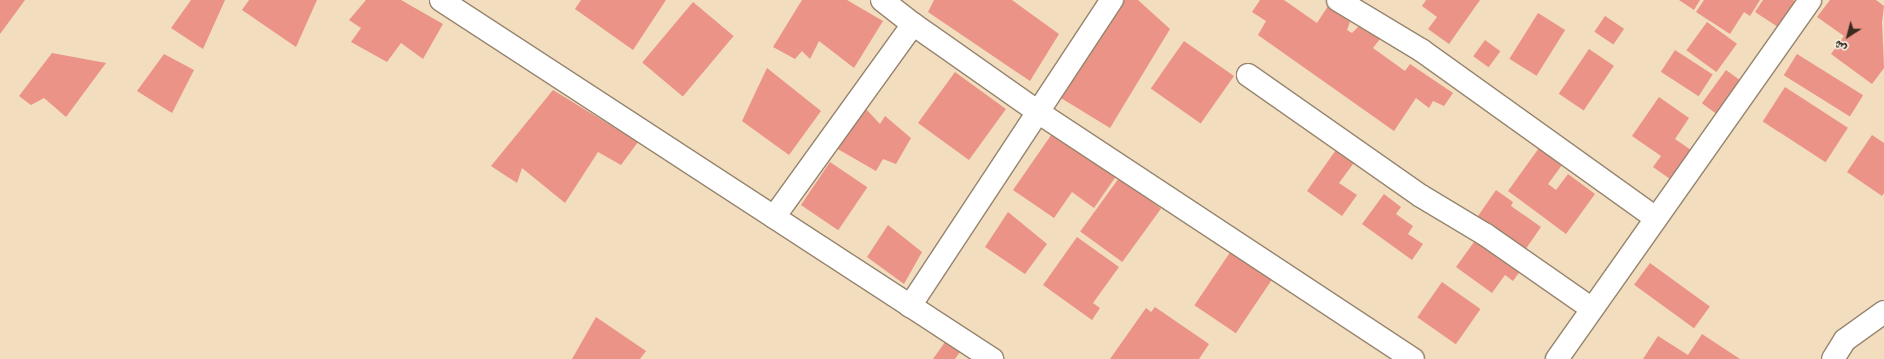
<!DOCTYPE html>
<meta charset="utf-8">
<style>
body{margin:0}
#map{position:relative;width:1884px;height:359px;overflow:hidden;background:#f2ddbf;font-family:Itim,"Playpen Sans Arabic",sans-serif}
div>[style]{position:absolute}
.building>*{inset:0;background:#eb9386;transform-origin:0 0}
.roads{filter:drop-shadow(1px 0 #96846e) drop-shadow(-1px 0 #96846e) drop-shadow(0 1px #96846e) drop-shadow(0 -1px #96846e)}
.minor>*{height:22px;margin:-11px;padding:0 11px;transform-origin:11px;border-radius:11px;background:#fff}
span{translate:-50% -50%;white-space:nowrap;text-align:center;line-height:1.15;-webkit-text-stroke:4px #fbf7ec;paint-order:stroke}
.north{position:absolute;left:1828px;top:16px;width:40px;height:40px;-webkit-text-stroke:3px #fbf7ec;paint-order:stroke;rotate:216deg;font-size:11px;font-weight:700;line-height:16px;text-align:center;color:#3b2a1e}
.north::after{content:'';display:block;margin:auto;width:14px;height:18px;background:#3b2a1e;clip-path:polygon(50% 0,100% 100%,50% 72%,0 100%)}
</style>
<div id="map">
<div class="building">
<i style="clip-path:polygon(0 0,25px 0,0 34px)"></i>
<i style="clip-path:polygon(191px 0,225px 0,203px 49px,171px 28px)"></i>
<i style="clip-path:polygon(249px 0,317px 0,296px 47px,242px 10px)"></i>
<i style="clip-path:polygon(366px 0,401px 0,443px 24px,423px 59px,401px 43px,387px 62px,351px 42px,361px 28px,349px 20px)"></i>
<i style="clip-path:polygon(581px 0,666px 0,633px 50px,575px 9px)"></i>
<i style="clip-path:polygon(802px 0,847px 0,883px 21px,854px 68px,819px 41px,810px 59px,802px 51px,795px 59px,773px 47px)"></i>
<i style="clip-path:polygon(934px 0,1012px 0,1059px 34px,1030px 81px,928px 12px)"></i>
<i style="clip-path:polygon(1113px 0,1138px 0,1170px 29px,1110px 128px,1056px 95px)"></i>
<i style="clip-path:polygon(1260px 0,1284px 0,1317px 23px,1328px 6px,1350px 22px,1347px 30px,1352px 33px,1360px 25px,1380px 39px,1373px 48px,1405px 71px,1410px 64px,1453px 93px,1444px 106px,1433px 101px,1429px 108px,1416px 98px,1394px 131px,1258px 35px,1266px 21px,1252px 12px)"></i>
<i style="clip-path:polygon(1426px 0,1480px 0,1449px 44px,1428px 29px,1437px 17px,1422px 6px)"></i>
<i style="clip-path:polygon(1679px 0,1700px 0,1694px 10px)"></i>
<i style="clip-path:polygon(1704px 0,1760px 0,1750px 16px,1744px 12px,1730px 34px,1696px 12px)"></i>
<i style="clip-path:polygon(1763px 0,1793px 0,1795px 1px,1778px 27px,1755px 12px)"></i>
<i style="clip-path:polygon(1830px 0,1876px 0,1884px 6px,1882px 22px,1884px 68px,1872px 84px,1831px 54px,1844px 36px,1817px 17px)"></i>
<i style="left:693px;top:2px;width:53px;height:79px;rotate:40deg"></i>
<i style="left:1538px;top:13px;width:32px;height:54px;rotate:32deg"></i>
<i style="left:1605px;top:16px;width:23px;height:19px;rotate:34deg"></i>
<i style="left:1707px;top:22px;width:37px;height:35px;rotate:36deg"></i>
<i style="left:1485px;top:40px;width:19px;height:20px;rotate:36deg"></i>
<i style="left:1184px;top:41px;width:61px;height:58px;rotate:35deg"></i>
<i style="left:1589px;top:49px;width:30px;height:54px;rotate:34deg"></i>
<i style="left:1675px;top:50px;width:45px;height:26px;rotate:33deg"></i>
<i style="clip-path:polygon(52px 53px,106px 63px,66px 117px,44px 98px,31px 105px,19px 96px)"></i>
<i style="clip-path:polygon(164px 54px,194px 70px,172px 113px,137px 91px)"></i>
<i style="left:1797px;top:54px;width:78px;height:25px;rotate:32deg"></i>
<i style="clip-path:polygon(767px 68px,821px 111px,789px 155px,742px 121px)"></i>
<i style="left:1726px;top:70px;width:17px;height:41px;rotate:36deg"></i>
<i style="left:955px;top:72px;width:63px;height:63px;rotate:36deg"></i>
<i style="left:1785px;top:87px;width:75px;height:41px;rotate:33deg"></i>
<i style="clip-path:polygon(553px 90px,638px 142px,621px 165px,598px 152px,565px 203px,522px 168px,517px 183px,491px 166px)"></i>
<i style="clip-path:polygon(1659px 97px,1689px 118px,1675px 139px,1691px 150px,1670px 179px,1653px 167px,1661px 156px,1632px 136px)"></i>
<i style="clip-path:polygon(865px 108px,880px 124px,885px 116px,911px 138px,896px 164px,883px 159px,876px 171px,836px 148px)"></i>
<i style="clip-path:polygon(1056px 128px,1119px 172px,1094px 208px,1072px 192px,1054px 218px,1013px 190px)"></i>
<i style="clip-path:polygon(1872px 135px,1884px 143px,1884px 193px,1882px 196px,1847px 172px)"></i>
<i style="clip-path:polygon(1338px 147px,1356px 160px,1339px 183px,1357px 195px,1342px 216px,1307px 191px)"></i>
<i style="clip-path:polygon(1539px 148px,1562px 165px,1548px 184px,1556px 190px,1568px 174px,1595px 194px,1566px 234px,1508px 191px)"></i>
<i style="left:830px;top:162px;width:45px;height:52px;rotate:34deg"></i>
<i style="left:1119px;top:178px;width:52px;height:66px;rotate:36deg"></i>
<i style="clip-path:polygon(1496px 190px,1513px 202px,1511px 206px,1541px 227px,1525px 250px,1478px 216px)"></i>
<i style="clip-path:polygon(1384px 194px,1401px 207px,1396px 214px,1413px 226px,1408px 234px,1423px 244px,1412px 260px,1362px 224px)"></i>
<i style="clip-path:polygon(1008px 212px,1047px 244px,1025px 274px,985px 247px)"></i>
<i style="clip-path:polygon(888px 225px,922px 252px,904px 284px,867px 257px)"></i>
<i style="clip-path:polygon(1479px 235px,1523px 267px,1513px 281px,1505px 275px,1492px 293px,1456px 267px)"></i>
<i style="clip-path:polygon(1077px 237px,1119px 267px,1093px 303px,1100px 308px,1092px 320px,1043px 285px)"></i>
<i style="left:1233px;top:248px;width:50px;height:69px;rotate:34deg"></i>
<i style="left:1650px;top:263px;width:74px;height:27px;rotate:36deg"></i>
<i style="left:1442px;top:282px;width:47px;height:43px;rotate:35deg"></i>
<i style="clip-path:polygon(1155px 307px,1209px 344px,1199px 359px,1110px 359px,1146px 308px,1151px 312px)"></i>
<i style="clip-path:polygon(596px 317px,646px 351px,640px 359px,572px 359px)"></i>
<i style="clip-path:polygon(1702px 334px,1740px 359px,1643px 359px,1658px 336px,1688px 355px)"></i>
<i style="clip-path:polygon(945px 342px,960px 352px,955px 359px,933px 359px)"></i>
</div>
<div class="roads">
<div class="minor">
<i style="left:441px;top:0;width:658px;rotate:33.09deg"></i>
<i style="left:882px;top:0;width:39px;rotate:38deg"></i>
<i style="left:1338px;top:0;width:97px;rotate:31.1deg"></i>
<i style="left:1421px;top:50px;width:289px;rotate:35.6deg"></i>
<i style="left:1248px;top:75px;width:211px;rotate:35deg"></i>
<i style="left:1421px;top:196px;width:76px;rotate:31deg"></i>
<i style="left:1486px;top:235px;width:129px;rotate:34.9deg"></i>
<i style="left:774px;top:217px;width:238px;rotate:-54.2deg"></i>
<i style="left:913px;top:24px;width:153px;rotate:35.1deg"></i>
<i style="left:1038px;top:112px;width:449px;rotate:33.4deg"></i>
<i style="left:910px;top:306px;width:367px;rotate:-56.6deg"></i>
<i style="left:1557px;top:359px;width:439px;rotate:-54.8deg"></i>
<i style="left:1833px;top:359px;width:22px;rotate:-58deg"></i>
<i style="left:1845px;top:340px;width:48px;rotate:-35.7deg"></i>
</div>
</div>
<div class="north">ش</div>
</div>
